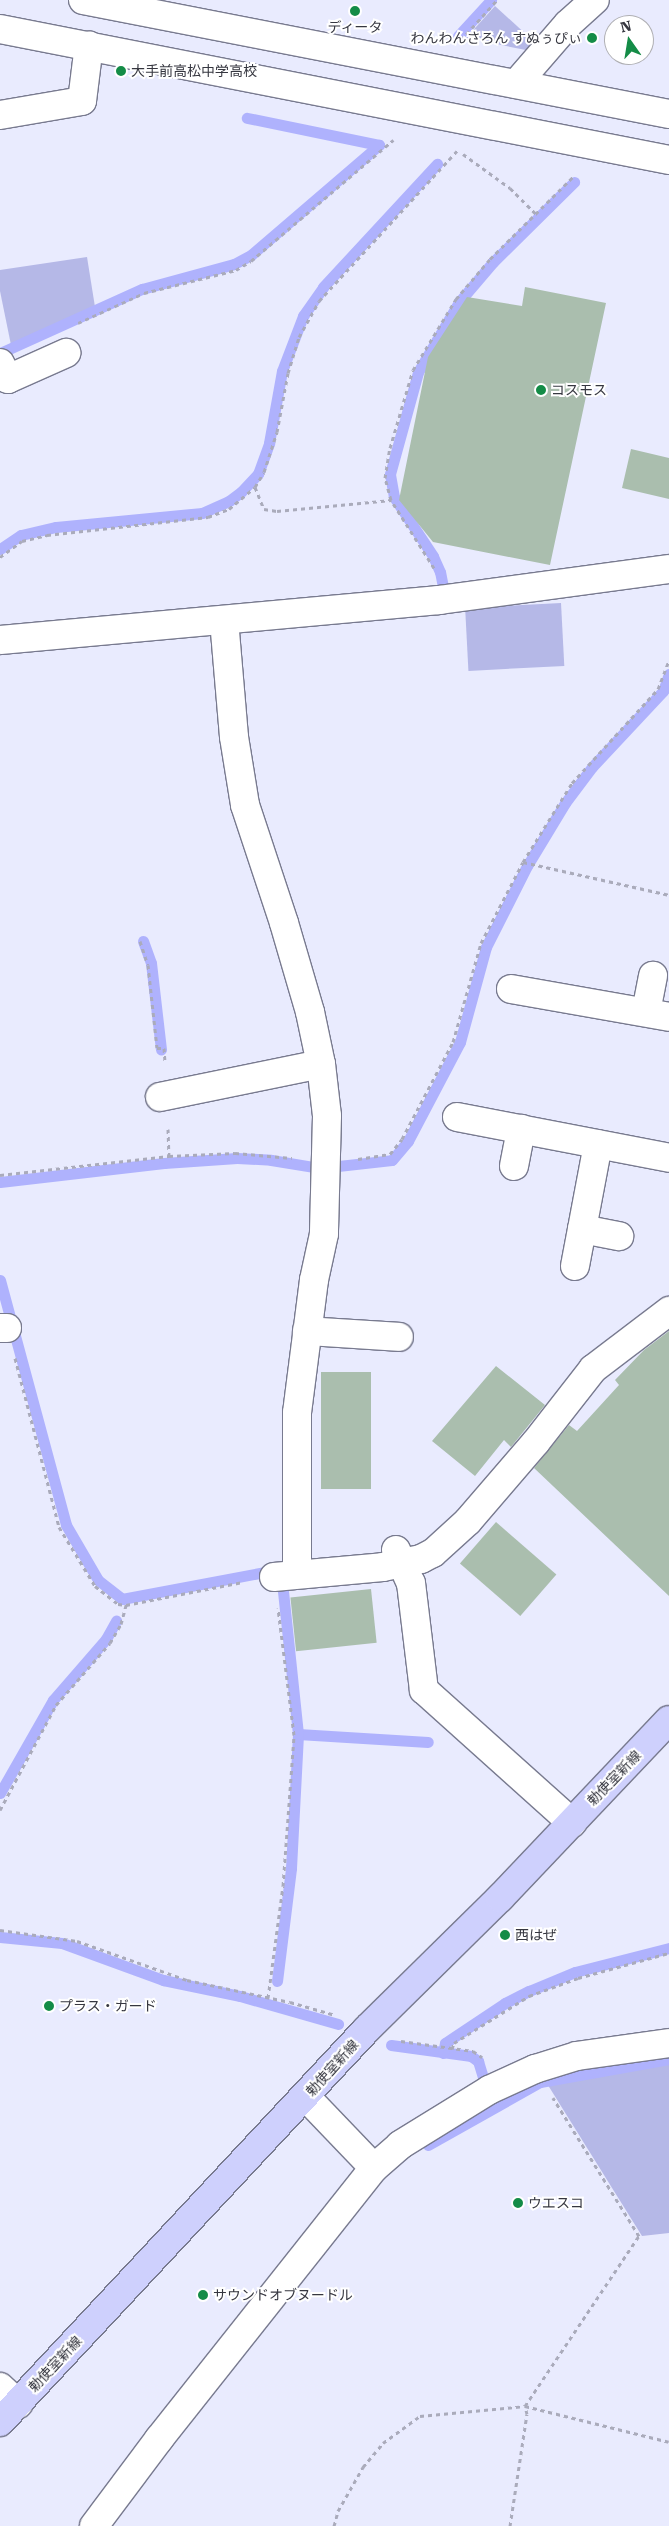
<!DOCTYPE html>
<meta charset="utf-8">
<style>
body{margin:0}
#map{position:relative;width:669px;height:2526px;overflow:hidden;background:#e9ebfe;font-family:"Roboto Serif","Noto Sans JP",serif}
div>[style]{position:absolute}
.green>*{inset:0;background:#b5b8e7;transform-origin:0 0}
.stream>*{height:11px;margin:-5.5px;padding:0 5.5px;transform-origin:5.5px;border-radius:5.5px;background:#afb2fd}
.building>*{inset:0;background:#aabeae;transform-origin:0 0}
.path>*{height:3px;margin-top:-1.5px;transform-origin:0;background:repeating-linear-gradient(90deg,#aaabbb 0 4px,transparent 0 8px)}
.roads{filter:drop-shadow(1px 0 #787a8f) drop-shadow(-1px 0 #787a8f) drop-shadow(0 1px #787a8f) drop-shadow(0 -1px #787a8f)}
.minor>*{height:28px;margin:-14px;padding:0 14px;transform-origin:14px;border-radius:14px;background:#fff}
.major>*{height:28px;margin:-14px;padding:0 14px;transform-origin:14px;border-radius:14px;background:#ced0fd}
.dots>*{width:14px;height:14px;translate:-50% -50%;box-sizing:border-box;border:2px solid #fff;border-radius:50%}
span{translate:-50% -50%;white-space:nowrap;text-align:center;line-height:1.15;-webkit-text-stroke:4px #fff;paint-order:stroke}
.poi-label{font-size:14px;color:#363740}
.right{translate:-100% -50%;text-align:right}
.left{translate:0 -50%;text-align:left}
.street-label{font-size:14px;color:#363740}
.north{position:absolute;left:604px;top:15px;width:50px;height:50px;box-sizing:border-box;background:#fff;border:1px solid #afafb3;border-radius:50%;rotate:347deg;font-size:14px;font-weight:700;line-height:20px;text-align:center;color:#363740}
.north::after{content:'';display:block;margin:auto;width:18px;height:22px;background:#148c47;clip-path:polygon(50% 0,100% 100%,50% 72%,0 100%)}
</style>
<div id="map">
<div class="green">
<i style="clip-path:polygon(495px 6px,541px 48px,536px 52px,466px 38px)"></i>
<i style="clip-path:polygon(87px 257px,95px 307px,11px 345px,0 291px,0 270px)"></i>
<i style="left:561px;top:603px;width:63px;height:96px;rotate:87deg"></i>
<i style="clip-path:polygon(669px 2061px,669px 2233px,642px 2236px,546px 2082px)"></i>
</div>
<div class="stream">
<i style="left:458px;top:36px;width:49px;rotate:-47.5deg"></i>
<i style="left:0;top:353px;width:156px;rotate:-24.3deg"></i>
<i style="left:142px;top:289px;width:95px;rotate:-15.2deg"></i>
<i style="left:234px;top:264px;width:19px;rotate:-28deg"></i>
<i style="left:251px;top:255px;width:169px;rotate:-40.7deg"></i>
<i style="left:379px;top:145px;width:135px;rotate:-168.4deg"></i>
<i style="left:0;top:549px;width:25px;rotate:-34deg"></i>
<i style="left:21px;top:535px;width:36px;rotate:-13deg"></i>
<i style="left:56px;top:527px;width:147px;rotate:-5.5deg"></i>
<i style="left:202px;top:513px;width:30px;rotate:-24deg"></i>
<i style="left:229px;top:501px;width:15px;rotate:-37deg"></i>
<i style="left:241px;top:492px;width:25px;rotate:-47deg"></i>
<i style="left:258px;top:474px;width:33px;rotate:-70deg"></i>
<i style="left:269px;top:443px;width:73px;rotate:-79.8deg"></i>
<i style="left:282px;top:371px;width:59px;rotate:-69.1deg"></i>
<i style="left:303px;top:316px;width:35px;rotate:-55deg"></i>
<i style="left:323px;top:287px;width:168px;rotate:-47.2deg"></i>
<i style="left:443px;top:587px;width:15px;rotate:-101deg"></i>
<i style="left:440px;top:572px;width:17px;rotate:-114deg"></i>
<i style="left:433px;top:556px;width:71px;rotate:-123.5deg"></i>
<i style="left:394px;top:497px;width:23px;rotate:-100deg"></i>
<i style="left:390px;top:474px;width:106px;rotate:-74.6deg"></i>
<i style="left:418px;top:372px;width:81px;rotate:-59.6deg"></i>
<i style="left:459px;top:302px;width:52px;rotate:-49.6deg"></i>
<i style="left:493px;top:262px;width:114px;rotate:-44.6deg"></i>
<i style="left:143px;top:941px;width:23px;rotate:70deg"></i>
<i style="left:151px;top:963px;width:87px;rotate:83.4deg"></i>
<i style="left:0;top:1182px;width:165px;rotate:-6.6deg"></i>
<i style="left:164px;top:1163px;width:73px;rotate:-3.9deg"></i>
<i style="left:237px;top:1158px;width:34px;rotate:3deg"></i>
<i style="left:271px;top:1160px;width:50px;rotate:9.3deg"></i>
<i style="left:320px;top:1168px;width:72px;rotate:-6.3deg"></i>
<i style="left:392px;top:1160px;width:25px;rotate:-50deg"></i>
<i style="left:408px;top:1141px;width:112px;rotate:-62.3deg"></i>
<i style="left:460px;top:1042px;width:98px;rotate:-74.7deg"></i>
<i style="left:486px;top:947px;width:91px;rotate:-63.2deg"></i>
<i style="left:527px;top:866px;width:74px;rotate:-58.9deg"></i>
<i style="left:565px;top:803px;width:45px;rotate:-53.1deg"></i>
<i style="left:592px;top:767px;width:104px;rotate:-46.9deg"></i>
<i style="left:663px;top:691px;width:18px;rotate:-71deg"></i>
<i style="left:0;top:1280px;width:254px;rotate:74.9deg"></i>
<i style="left:66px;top:1525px;width:64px;rotate:59.8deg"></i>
<i style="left:98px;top:1580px;width:31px;rotate:38deg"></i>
<i style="left:122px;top:1599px;width:156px;rotate:-10.7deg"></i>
<i style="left:298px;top:1734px;width:130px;rotate:3.5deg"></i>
<i style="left:0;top:1793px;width:107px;rotate:-60.3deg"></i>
<i style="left:53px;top:1700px;width:81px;rotate:-49deg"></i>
<i style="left:106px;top:1639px;width:21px;rotate:-61deg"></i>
<i style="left:0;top:1937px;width:62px;rotate:5.5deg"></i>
<i style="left:62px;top:1943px;width:108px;rotate:20.1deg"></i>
<i style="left:163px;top:1980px;width:79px;rotate:11.7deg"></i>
<i style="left:240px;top:1996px;width:102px;rotate:15.9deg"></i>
<i style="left:277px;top:1981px;width:114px;rotate:-82.9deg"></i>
<i style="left:291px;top:1868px;width:134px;rotate:-87deg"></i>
<i style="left:298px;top:1734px;width:152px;rotate:-96deg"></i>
<i style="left:391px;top:2045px;width:81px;rotate:7.8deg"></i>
<i style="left:471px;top:2056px;width:9px;rotate:36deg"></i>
<i style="left:478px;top:2061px;width:17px;rotate:73deg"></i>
<i style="left:443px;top:2053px;width:10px;rotate:-79deg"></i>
<i style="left:445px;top:2043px;width:72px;rotate:-33.7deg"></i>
<i style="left:505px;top:2003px;width:27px;rotate:-27deg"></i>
<i style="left:529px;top:1991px;width:50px;rotate:-22.4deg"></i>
<i style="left:575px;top:1972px;width:97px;rotate:-14.3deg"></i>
<i style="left:428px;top:2145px;width:129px;rotate:-29.4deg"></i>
<i style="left:540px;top:2082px;width:131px;rotate:-10.1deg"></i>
</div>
<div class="building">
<i style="clip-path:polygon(525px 287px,606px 303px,550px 565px,433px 542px,399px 500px,428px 357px,467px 297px,522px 306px)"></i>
<i style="clip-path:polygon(631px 449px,669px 458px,669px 499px,622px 488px)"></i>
<i style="clip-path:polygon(669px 1331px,669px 1596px,534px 1468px,569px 1425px,577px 1431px,619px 1385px,615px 1380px,644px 1350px)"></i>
<i style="clip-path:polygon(496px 1366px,545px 1405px,511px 1447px,504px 1440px,475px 1476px,432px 1441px)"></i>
<i style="left:371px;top:1372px;width:117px;height:50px;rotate:90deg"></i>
<i style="left:496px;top:1522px;width:80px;height:55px;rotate:41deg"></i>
<i style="left:371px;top:1589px;width:54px;height:81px;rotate:84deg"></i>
</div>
<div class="path">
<i style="left:461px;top:40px;width:54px;rotate:-48deg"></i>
<i style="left:463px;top:154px;width:58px;rotate:35.9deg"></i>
<i style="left:510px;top:188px;width:37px;rotate:45deg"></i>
<i style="left:78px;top:323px;width:72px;rotate:-24.4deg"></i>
<i style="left:144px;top:293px;width:95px;rotate:-14deg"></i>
<i style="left:236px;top:270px;width:17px;rotate:-31deg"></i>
<i style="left:251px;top:261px;width:187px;rotate:-40.4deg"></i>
<i style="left:255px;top:487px;width:24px;rotate:68deg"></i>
<i style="left:264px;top:509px;width:13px;rotate:9deg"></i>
<i style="left:277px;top:511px;width:115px;rotate:-5.5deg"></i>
<i style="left:0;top:557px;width:27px;rotate:-36deg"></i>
<i style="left:22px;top:541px;width:26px;rotate:-13deg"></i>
<i style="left:47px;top:535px;width:162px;rotate:-6.4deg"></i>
<i style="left:208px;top:517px;width:22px;rotate:-21deg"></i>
<i style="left:229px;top:509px;width:34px;rotate:-40deg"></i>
<i style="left:255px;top:487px;width:17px;rotate:-59deg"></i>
<i style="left:264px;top:472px;width:42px;rotate:-72deg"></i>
<i style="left:277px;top:432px;width:60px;rotate:-79.4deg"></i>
<i style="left:288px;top:373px;width:38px;rotate:-73deg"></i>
<i style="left:299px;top:337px;width:41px;rotate:-60.9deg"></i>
<i style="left:319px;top:301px;width:204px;rotate:-47.4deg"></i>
<i style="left:434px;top:568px;width:80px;rotate:-122.3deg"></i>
<i style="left:391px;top:500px;width:23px;rotate:-105deg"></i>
<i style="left:385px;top:478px;width:30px;rotate:-81deg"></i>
<i style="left:390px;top:448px;width:81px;rotate:-73.6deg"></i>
<i style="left:413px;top:370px;width:83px;rotate:-58.8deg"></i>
<i style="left:456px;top:299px;width:52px;rotate:-49.6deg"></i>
<i style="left:490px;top:259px;width:118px;rotate:-44.7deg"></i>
<i style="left:523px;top:862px;width:150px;rotate:12.7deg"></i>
<i style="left:140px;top:941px;width:25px;rotate:72deg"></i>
<i style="left:148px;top:965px;width:83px;rotate:83.8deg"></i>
<i style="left:157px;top:1048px;width:7px"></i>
<i style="left:164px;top:1048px;width:15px;rotate:86deg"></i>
<i style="left:168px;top:1129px;width:27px;rotate:88deg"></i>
<i style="left:358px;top:1159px;width:32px;rotate:-9deg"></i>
<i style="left:390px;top:1154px;width:19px;rotate:-51deg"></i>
<i style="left:402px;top:1139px;width:110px;rotate:-62.3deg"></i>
<i style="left:453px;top:1042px;width:103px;rotate:-74.2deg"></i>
<i style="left:481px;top:943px;width:91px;rotate:-62.6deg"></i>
<i style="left:523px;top:862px;width:93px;rotate:-58.2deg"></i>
<i style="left:572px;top:783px;width:127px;rotate:-47.5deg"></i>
<i style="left:658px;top:689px;width:31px;rotate:-69deg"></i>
<i style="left:0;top:1175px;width:170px;rotate:-6.4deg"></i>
<i style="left:169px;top:1156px;width:66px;rotate:-2.6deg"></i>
<i style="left:235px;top:1153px;width:57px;rotate:5deg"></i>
<i style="left:15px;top:1358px;width:175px;rotate:75.4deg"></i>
<i style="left:59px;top:1527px;width:69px;rotate:58.6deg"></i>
<i style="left:95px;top:1586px;width:29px;rotate:38deg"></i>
<i style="left:118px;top:1604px;width:8px;rotate:7deg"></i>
<i style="left:0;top:1810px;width:119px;rotate:-61.9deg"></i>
<i style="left:56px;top:1705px;width:82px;rotate:-48.9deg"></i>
<i style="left:110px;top:1643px;width:22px;rotate:-60deg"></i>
<i style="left:121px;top:1624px;width:20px;rotate:-75deg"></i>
<i style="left:126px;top:1605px;width:119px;rotate:-11.1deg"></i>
<i style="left:0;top:1930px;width:78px;rotate:8.1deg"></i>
<i style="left:77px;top:1941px;width:117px;rotate:19.5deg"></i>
<i style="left:187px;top:1980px;width:105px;rotate:12.1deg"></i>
<i style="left:290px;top:2002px;width:47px;rotate:16.1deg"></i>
<i style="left:268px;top:1998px;width:113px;rotate:-82.4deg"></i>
<i style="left:283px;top:1886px;width:151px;rotate:-85.8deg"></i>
<i style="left:294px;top:1735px;width:128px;rotate:-97.2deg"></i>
<i style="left:401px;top:2041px;width:73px;rotate:7.9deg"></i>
<i style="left:473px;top:2051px;width:11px;rotate:34deg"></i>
<i style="left:452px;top:2049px;width:6px;rotate:-72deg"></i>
<i style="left:454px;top:2043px;width:89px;rotate:-32.1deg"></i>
<i style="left:529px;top:1996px;width:52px;rotate:-20.2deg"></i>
<i style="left:578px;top:1978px;width:94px;rotate:-15.4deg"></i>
<i style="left:334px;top:2526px;width:16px;rotate:-75deg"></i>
<i style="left:338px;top:2511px;width:51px;rotate:-60.4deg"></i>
<i style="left:363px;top:2467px;width:31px;rotate:-50deg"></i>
<i style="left:383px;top:2443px;width:46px;rotate:-36.1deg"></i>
<i style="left:420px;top:2416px;width:105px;rotate:-5.4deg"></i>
<i style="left:525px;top:2406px;width:148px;rotate:14deg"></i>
<i style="left:510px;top:2526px;width:113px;rotate:-81.4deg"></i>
<i style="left:527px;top:2414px;width:8px;rotate:-104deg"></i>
<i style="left:525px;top:2406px;width:205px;rotate:-56.2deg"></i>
<i style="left:639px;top:2236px;width:163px;rotate:-121.9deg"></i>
</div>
<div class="roads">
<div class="minor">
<i style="left:83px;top:0;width:597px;rotate:11.01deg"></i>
<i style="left:0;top:29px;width:682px;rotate:11.08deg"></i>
<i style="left:516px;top:84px;width:79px;rotate:-49.1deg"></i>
<i style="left:568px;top:24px;width:36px;rotate:-42deg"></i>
<i style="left:0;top:115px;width:83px;rotate:-9.7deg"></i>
<i style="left:82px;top:101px;width:56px;rotate:-82.9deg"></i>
<i style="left:0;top:363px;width:18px;rotate:63deg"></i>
<i style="left:8px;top:379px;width:64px;rotate:-24.1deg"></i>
<i style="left:224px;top:620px;width:117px;rotate:85.1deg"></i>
<i style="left:234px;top:737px;width:69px;rotate:80.8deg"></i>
<i style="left:245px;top:805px;width:124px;rotate:71.7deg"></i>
<i style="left:284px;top:923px;width:93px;rotate:73.7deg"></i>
<i style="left:310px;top:1012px;width:53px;rotate:78.1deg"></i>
<i style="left:321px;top:1064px;width:52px;rotate:83.4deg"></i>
<i style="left:327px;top:1116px;width:118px;rotate:91.5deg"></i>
<i style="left:324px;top:1234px;width:47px;rotate:102.3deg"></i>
<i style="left:314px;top:1280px;width:134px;rotate:97.3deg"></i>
<i style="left:297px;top:1413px;width:161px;rotate:90deg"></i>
<i style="left:0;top:640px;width:441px;rotate:-5.2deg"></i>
<i style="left:439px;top:600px;width:232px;rotate:-7.7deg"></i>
<i style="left:511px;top:989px;width:160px;rotate:10deg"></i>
<i style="left:646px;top:1012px;width:37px;rotate:-79deg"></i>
<i style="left:160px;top:1097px;width:164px;rotate:-11.6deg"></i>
<i style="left:457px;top:1117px;width:216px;rotate:10.9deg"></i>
<i style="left:514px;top:1166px;width:38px;rotate:-79deg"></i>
<i style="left:582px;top:1229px;width:38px;rotate:11deg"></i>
<i style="left:575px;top:1266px;width:124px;rotate:-79.3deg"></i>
<i style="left:0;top:1328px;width:7px"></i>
<i style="left:307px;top:1331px;width:92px;rotate:3.7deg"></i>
<i style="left:396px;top:1550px;width:36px;rotate:66deg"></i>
<i style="left:411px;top:1583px;width:108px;rotate:83.1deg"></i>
<i style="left:424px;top:1690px;width:199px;rotate:41.9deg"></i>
<i style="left:274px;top:1577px;width:109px;rotate:-5.2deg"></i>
<i style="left:383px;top:1567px;width:39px;rotate:-12deg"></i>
<i style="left:421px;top:1559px;width:13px;rotate:-27deg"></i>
<i style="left:433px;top:1553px;width:47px;rotate:-42.4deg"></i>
<i style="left:468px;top:1521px;width:104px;rotate:-49.3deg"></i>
<i style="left:536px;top:1442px;width:93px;rotate:-52deg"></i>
<i style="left:593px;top:1369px;width:96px;rotate:-37.3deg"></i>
<i style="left:306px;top:2097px;width:98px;rotate:46.2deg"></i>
<i style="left:0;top:2387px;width:25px;rotate:43deg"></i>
<i style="left:94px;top:2526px;width:109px;rotate:-53.2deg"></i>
<i style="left:159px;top:2439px;width:346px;rotate:-51.6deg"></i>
<i style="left:374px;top:2168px;width:35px;rotate:-41deg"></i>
<i style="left:400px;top:2145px;width:105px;rotate:-31.7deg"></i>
<i style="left:489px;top:2090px;width:51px;rotate:-24.5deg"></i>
<i style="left:535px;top:2069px;width:44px;rotate:-17.2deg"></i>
<i style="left:577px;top:2056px;width:93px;rotate:-8deg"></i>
</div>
<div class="major">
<i style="left:0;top:2422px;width:538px;rotate:-46.96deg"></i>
<i style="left:367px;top:2029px;width:187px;rotate:-44.6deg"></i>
<i style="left:500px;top:1898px;width:245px;rotate:-46.5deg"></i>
</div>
</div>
<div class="dots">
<i style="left:355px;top:11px;background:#148c47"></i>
<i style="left:592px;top:38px;background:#148c47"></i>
<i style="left:121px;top:71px;background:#148c47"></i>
<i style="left:541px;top:390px;background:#148c47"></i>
<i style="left:505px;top:1935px;background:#148c47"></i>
<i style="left:49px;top:2006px;background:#148c47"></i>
<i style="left:518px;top:2203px;background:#148c47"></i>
<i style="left:203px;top:2295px;background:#148c47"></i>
</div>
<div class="poi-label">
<span style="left:355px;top:27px">ディータ</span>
<span class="right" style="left:582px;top:38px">わんわんさろん すぬぅぴぃ</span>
<span class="left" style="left:131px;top:71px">大手前高松中学高校</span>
<span class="left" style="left:551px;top:390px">コスモス</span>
<span class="left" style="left:515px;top:1935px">西はぜ</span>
<span class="left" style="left:59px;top:2006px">プラス・ガード</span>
<span class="left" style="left:528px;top:2203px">ウエスコ</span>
<span class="left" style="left:213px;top:2295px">サウンドオブヌードル</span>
</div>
<div class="street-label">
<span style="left:614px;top:1778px;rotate:-46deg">勅使室新線</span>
<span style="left:332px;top:2068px;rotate:-48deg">勅使室新線</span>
<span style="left:55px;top:2364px;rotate:-47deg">勅使室新線</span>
</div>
<div class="north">N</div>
</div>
